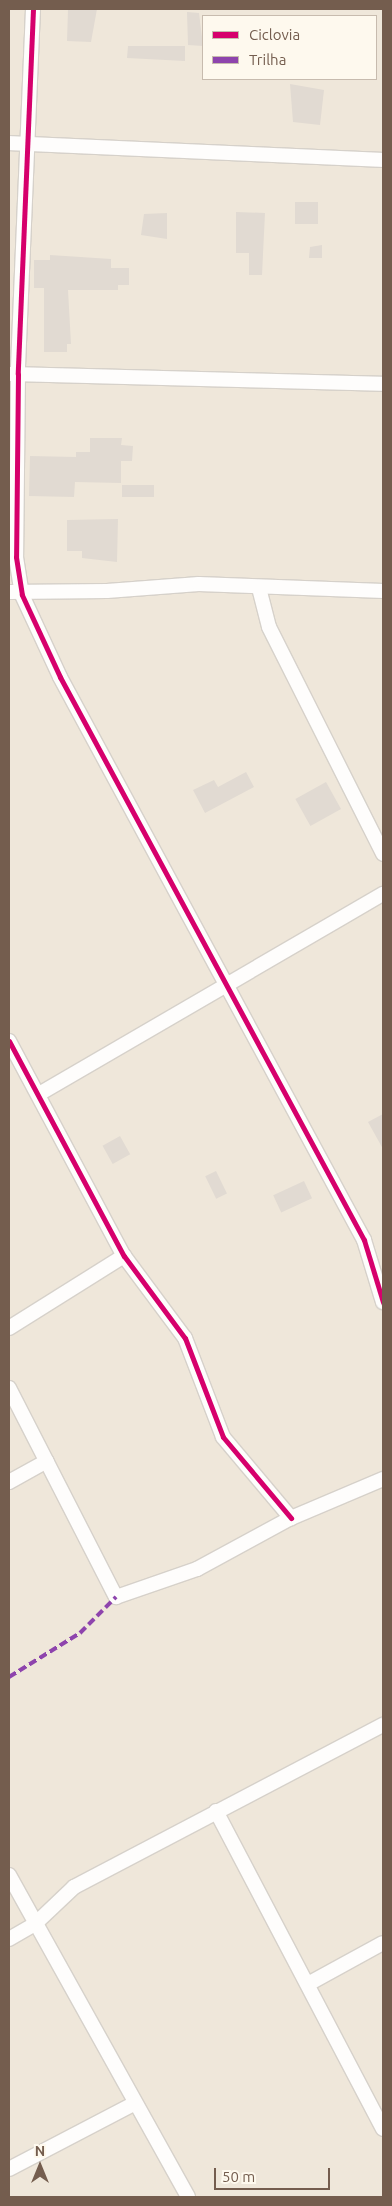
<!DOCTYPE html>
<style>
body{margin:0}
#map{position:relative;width:392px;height:2206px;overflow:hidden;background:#f7f4ec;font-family:Ubuntu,sans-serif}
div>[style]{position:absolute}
.residential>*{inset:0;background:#efe7da}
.building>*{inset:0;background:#e1dad2;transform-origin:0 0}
.roads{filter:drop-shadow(1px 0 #d6d1ca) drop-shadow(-1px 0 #d6d1ca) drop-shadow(0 1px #d6d1ca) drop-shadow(0 -1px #d6d1ca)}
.minor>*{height:14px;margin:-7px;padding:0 7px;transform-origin:7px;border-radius:7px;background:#fefdfc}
.quiet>*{height:4px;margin-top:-2px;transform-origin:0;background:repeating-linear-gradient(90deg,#8e44ad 0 8px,transparent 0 12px)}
.cycleway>*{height:5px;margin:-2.5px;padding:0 2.5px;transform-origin:2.5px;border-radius:2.5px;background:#d6006c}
span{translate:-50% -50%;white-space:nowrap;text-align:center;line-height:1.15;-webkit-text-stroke:4px #fef9ee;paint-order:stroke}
.frame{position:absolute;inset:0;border:10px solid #745d4e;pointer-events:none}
.legend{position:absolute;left:202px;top:15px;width:175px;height:65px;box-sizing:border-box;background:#fef9ee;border:1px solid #c7bbae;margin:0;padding:6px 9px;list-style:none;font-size:15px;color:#745d4e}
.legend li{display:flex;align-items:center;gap:10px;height:25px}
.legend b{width:25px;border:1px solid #c7bbae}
.north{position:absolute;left:15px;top:2141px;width:50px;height:50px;-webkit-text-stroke:4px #fef9ee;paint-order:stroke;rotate:0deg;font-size:14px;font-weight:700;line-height:20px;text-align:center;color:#745d4e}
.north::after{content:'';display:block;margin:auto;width:18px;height:22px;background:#745d4e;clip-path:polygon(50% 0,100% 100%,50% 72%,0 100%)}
.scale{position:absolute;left:214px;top:2168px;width:116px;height:22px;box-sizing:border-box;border:2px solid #745d4e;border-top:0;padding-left:6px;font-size:15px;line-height:18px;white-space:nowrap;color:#745d4e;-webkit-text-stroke:4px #fef9ee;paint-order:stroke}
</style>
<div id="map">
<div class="residential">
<i style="clip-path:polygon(evenodd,9px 9px,383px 9px,383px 2197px,9px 2197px,9px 9px,203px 16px,376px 16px,376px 79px,203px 79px,203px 16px)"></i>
</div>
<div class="building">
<i style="clip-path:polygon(68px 9px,97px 9px,91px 42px,67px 41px)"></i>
<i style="clip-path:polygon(187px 12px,199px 13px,203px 46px,188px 45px)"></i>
<i style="clip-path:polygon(128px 46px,185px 46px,185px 61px,127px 58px)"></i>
<i style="clip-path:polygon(290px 84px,324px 90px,320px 125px,293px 122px)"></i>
<i style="left:295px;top:202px;width:23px;height:22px"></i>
<i style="clip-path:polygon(236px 212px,265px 213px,262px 275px,249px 275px,249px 253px,236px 253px)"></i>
<i style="clip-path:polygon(167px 213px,167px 239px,141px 235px,144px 214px)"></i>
<i style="clip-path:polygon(322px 245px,322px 258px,309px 258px,310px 247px)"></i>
<i style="clip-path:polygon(50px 255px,111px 259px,111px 268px,129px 268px,129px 285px,118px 285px,118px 290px,68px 290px,71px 344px,67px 344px,67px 352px,44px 352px,44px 288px,34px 288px,34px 260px,50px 260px)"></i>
<i style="clip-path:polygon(90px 438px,122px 438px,121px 445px,133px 446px,132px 461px,121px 461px,121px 483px,75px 482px,74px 497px,29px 496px,30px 456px,76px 457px,76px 452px,90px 452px)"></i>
<i style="left:122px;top:485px;width:32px;height:12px"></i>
<i style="clip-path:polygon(118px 519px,117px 562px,82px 558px,82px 551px,67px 551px,67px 520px)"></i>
<i style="clip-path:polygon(246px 772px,254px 787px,205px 813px,193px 790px,214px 780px,218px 787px)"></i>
<i style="left:326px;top:782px;width:31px;height:35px;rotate:61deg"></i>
<i style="clip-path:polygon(383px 1114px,383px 1149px,368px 1122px)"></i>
<i style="left:120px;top:1136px;width:21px;height:20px;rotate:61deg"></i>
<i style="left:216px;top:1171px;width:25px;height:12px;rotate:64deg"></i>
<i style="left:304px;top:1181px;width:19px;height:34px;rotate:65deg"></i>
</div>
<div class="roads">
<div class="minor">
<i style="left:33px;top:9px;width:365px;rotate:92.4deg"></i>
<i style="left:18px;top:374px;width:183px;rotate:90.6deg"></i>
<i style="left:16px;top:557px;width:38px;rotate:81deg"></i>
<i style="left:22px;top:595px;width:90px;rotate:65.1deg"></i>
<i style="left:60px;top:677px;width:640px;rotate:61.63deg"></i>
<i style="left:364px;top:1240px;width:65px;rotate:73deg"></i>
<i style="left:9px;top:143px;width:374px;rotate:2.6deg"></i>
<i style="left:9px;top:374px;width:374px;rotate:1.5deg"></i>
<i style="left:259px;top:588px;width:40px;rotate:75.6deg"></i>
<i style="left:269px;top:627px;width:254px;rotate:63.3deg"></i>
<i style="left:9px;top:592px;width:98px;rotate:-0.6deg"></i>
<i style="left:107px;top:591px;width:92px;rotate:-4.4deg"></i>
<i style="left:199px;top:584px;width:184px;rotate:2.2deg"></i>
<i style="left:9px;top:1041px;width:244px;rotate:61.9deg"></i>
<i style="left:124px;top:1256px;width:102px;rotate:53.4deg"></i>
<i style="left:185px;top:1338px;width:106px;rotate:69deg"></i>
<i style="left:223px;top:1437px;width:106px;rotate:50deg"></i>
<i style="left:39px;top:1094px;width:398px;rotate:-30.2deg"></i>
<i style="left:9px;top:1328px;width:136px;rotate:-32.1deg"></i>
<i style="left:9px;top:1388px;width:235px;rotate:62.9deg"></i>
<i style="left:116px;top:1597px;width:86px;rotate:-19.1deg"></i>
<i style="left:197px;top:1569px;width:107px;rotate:-28.5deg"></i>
<i style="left:291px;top:1518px;width:100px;rotate:-23deg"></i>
<i style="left:9px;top:1482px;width:43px;rotate:-28.9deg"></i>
<i style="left:216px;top:1811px;width:359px;rotate:62.3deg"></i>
<i style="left:9px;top:1875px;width:368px;rotate:60.9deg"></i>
<i style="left:9px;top:1939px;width:30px;rotate:-30deg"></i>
<i style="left:35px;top:1924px;width:54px;rotate:-43.5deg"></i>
<i style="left:74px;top:1887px;width:349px;rotate:-27.7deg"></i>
<i style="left:308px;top:1984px;width:85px;rotate:-28.7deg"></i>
<i style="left:9px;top:2169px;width:142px;rotate:-27.6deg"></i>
</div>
</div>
<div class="quiet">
<i style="left:9px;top:1677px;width:84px;rotate:-31.8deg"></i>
<i style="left:80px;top:1633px;width:51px;rotate:-45deg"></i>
</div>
<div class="cycleway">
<i style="left:33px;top:9px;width:365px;rotate:92.4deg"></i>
<i style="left:18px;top:374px;width:183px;rotate:90.6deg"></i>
<i style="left:16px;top:557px;width:38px;rotate:81deg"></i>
<i style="left:22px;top:595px;width:90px;rotate:65.1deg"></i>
<i style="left:60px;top:677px;width:640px;rotate:61.63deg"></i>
<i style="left:364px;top:1240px;width:65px;rotate:73deg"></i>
<i style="left:9px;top:1041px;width:244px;rotate:61.9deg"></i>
<i style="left:124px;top:1256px;width:102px;rotate:53.4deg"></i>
<i style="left:185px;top:1338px;width:106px;rotate:69deg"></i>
<i style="left:223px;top:1437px;width:106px;rotate:50deg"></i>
</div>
<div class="frame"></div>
<ul class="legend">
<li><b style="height:6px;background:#d6006c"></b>Ciclovia</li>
<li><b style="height:6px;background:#8e44ad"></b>Trilha</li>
</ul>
<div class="north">N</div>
<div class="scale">50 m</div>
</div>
